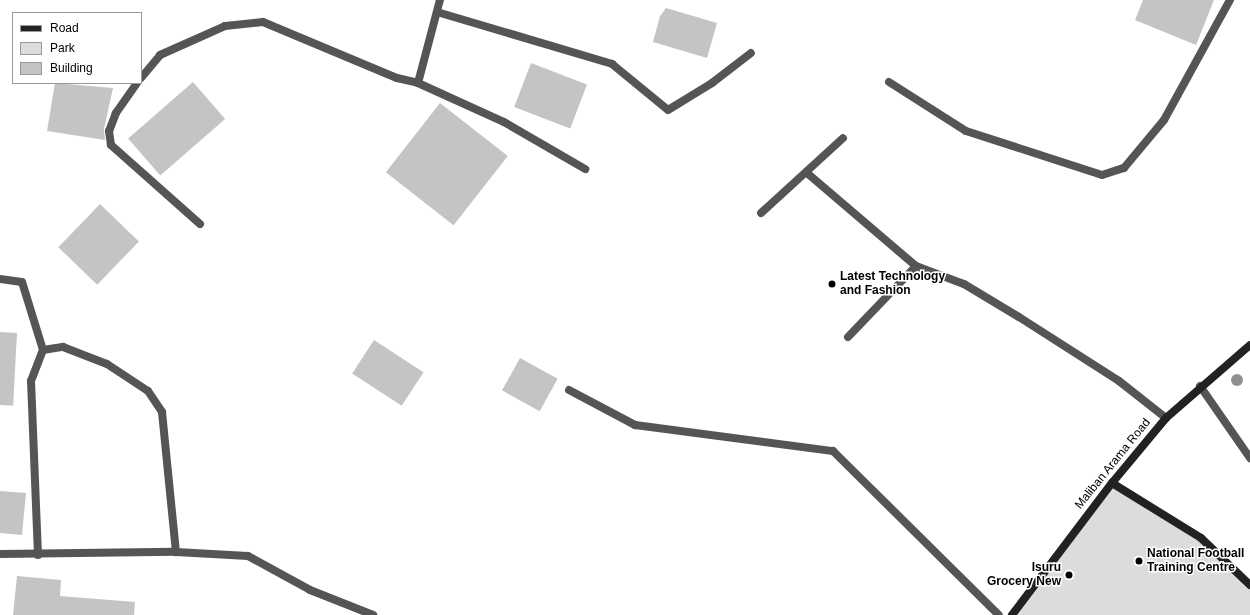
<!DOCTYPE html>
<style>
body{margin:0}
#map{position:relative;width:1250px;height:615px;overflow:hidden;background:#fff;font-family:Helvetica,sans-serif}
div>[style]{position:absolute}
.green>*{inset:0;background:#dcdcdc}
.building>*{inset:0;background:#c4c4c4;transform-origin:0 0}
.street>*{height:8px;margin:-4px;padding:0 4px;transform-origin:4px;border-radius:4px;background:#555}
.secondary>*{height:8px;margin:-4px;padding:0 4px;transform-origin:4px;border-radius:4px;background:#222}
.trees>*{width:12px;height:12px;margin:-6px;border-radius:50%;background:#8f8f8f}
.dots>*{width:11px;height:11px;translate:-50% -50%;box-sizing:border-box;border:2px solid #fff;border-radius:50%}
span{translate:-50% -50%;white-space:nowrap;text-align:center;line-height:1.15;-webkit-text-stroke:3px #fff;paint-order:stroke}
.poi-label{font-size:12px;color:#000;font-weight:700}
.left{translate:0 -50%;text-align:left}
.right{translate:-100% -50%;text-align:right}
.street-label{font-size:12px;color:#000}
.legend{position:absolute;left:12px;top:12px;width:130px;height:72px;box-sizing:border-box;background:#fff;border:1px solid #999;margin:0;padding:5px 7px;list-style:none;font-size:12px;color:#000}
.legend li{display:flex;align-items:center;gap:8px;height:20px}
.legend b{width:20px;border:1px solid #999}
</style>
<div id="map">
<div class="green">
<i style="clip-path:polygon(1112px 483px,1201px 538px,1250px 585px,1250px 615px,1012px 615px)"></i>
</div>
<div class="building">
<i style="clip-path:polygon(1143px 0,1214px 0,1196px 45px,1135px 20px)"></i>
<i style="clip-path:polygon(666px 8px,717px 23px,707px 58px,653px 42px,660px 16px)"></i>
<i style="left:531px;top:63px;width:60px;height:47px;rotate:21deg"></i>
<i style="left:193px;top:82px;width:49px;height:86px;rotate:49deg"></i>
<i style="clip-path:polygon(55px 83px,113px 88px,104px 129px,105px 140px,47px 131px)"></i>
<i style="left:440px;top:103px;width:86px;height:88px;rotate:38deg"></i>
<i style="left:100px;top:204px;width:54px;height:60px;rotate:44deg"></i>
<i style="left:0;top:332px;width:17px;height:73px;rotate:3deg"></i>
<i style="left:374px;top:340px;width:59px;height:40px;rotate:33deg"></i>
<i style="left:520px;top:358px;width:43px;height:37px;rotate:29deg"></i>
<i style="clip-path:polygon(0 491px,26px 493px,22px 535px,0 533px)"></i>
<i style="clip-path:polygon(17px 576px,61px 580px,60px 596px,135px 602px,134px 615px,13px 615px)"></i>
</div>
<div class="street">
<i style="left:437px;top:12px;width:183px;rotate:16.5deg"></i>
<i style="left:612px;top:64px;width:72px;rotate:39.4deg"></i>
<i style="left:668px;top:110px;width:52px;rotate:-31.5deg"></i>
<i style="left:712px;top:83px;width:49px;rotate:-37.6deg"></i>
<i style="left:141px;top:78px;width:30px;rotate:-50deg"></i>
<i style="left:160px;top:55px;width:71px;rotate:-24deg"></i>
<i style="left:225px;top:26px;width:38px;rotate:-6deg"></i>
<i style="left:263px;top:22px;width:145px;rotate:22.7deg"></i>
<i style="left:397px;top:78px;width:22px;rotate:13deg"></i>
<i style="left:418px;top:83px;width:86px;rotate:-75.2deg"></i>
<i style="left:889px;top:82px;width:91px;rotate:32.5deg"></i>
<i style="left:966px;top:131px;width:143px;rotate:17.9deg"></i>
<i style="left:1102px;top:175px;width:23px;rotate:-18deg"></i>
<i style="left:1124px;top:168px;width:62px;rotate:-50.2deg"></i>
<i style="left:1164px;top:120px;width:137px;rotate:-61.2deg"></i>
<i style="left:137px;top:83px;width:37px;rotate:125deg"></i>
<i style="left:116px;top:113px;width:19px;rotate:111deg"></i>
<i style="left:109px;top:131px;width:14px;rotate:82deg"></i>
<i style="left:111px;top:145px;width:119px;rotate:41.6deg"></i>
<i style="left:418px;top:83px;width:94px;rotate:24.4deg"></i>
<i style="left:504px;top:122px;width:94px;rotate:30.1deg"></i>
<i style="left:807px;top:173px;width:143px;rotate:40.5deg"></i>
<i style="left:916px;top:266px;width:51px;rotate:20.6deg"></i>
<i style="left:964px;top:284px;width:64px;rotate:31deg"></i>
<i style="left:1019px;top:317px;width:119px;rotate:32.6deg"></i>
<i style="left:1119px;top:381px;width:60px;rotate:38.2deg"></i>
<i style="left:761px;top:213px;width:111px;rotate:-42.4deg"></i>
<i style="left:0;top:279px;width:22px;rotate:8deg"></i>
<i style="left:22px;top:282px;width:71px;rotate:72.8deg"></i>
<i style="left:848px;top:337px;width:98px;rotate:-46.2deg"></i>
<i style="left:1200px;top:386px;width:88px;rotate:55.2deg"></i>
<i style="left:569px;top:390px;width:75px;rotate:27.9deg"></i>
<i style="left:635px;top:425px;width:200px;rotate:7.5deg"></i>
<i style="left:833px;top:451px;width:233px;rotate:44.7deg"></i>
<i style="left:0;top:554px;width:176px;rotate:-0.7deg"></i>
<i style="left:176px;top:552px;width:72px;rotate:3.2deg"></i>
<i style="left:248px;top:556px;width:71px;rotate:28.7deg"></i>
<i style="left:310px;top:590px;width:68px;rotate:21.6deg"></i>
<i style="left:38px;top:555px;width:174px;rotate:-92.3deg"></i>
<i style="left:31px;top:381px;width:33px;rotate:-69deg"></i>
<i style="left:43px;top:350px;width:20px;rotate:-9deg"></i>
<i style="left:63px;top:347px;width:47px;rotate:21.1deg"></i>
<i style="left:107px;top:364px;width:49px;rotate:33.4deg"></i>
<i style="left:148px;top:391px;width:25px;rotate:56deg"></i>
<i style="left:162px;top:412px;width:141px;rotate:84.3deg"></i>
</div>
<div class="secondary">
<i style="left:1112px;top:483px;width:105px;rotate:31.7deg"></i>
<i style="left:1201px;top:538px;width:68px;rotate:43.8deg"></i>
<i style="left:1012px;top:615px;width:166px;rotate:-52.9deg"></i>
<i style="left:1112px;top:483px;width:85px;rotate:-50.3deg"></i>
<i style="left:1166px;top:418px;width:111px;rotate:-41deg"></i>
</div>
<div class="trees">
<i style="left:1237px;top:380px"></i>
</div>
<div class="dots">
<i style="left:832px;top:284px;background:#000"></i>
<i style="left:1139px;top:561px;background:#000"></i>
<i style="left:1069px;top:575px;background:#000"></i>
</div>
<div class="poi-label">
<span class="left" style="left:840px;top:284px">Latest Technology<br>and Fashion</span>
<span class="left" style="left:1147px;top:561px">National Football<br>Training Centre</span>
<span class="right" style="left:1061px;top:575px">Isuru<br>Grocery New</span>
</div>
<div class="street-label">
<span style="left:1113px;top:464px;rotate:-51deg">Maliban Arama Road</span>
</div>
<ul class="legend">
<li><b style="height:5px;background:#222"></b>Road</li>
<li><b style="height:11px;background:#dcdcdc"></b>Park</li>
<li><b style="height:11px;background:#c4c4c4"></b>Building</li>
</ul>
</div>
